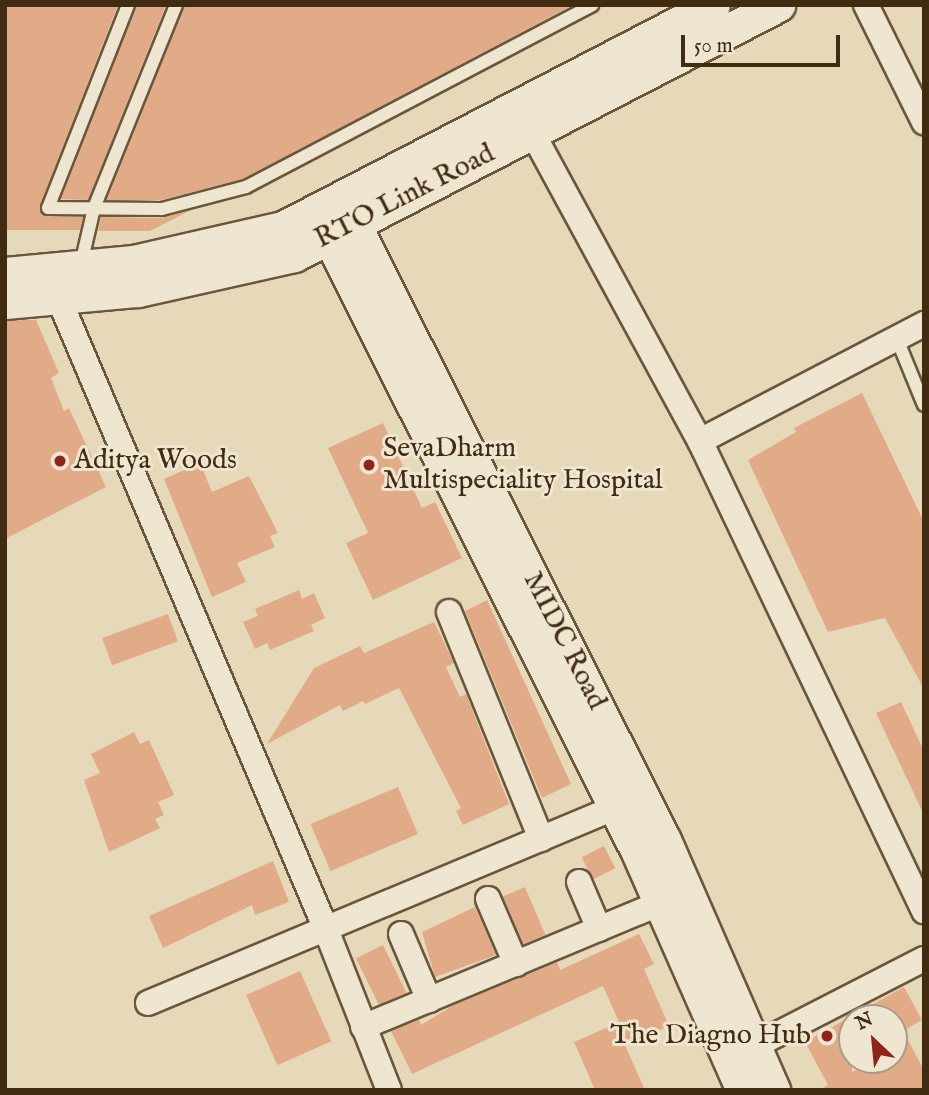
<!DOCTYPE html>
<style>
body{margin:0}
#map{position:relative;width:929px;height:1095px;overflow:hidden;background:#e6d9b9;font-family:"IM FELL English",serif}
div>[style]{position:absolute}
.building>*{inset:0;background:#e2ab88;transform-origin:0 0}
.roads{filter:drop-shadow(2px 0 #6a563b) drop-shadow(-2px 0 #6a563b) drop-shadow(0 2px #6a563b) drop-shadow(0 -2px #6a563b)}
.service>*{height:12px;margin:-6px;padding:0 6px;transform-origin:6px;border-radius:6px;background:#efe6d2}
.minor>*{height:24px;margin:-12px;padding:0 12px;transform-origin:12px;border-radius:12px;background:#efe6d2}
.secondary>*{height:33px;margin:-16.5px;padding:0 16.5px;transform-origin:16.5px;border-radius:16.5px;background:#efe6d2}
.dots>*{width:19px;height:19px;translate:-50% -50%;box-sizing:border-box;border:4px solid #efe6d2;border-radius:50%}
span{translate:-50% -50%;white-space:nowrap;text-align:center;line-height:1.15;-webkit-text-stroke:6px #efe6d2;paint-order:stroke}
.street-label{font-size:28px;color:#412b11}
.poi-label{font-size:28px;color:#412b11}
.left{translate:0 -50%;text-align:left}
.right{translate:-100% -50%;text-align:right}
.frame{position:absolute;inset:0;border:7px solid #412b11;pointer-events:none}
.north{position:absolute;left:838px;top:1004px;width:70px;height:70px;box-sizing:border-box;background:#efe6d2;border:2px solid #a99b85;border-radius:50%;rotate:334deg;font-size:19px;font-weight:700;line-height:28px;text-align:center;color:#412b11}
.north::after{content:'';display:block;margin:auto;width:24px;height:32px;background:#8f2418;clip-path:polygon(50% 0,100% 100%,50% 72%,0 100%)}
.scale{position:absolute;left:681px;top:35px;width:159px;height:32px;box-sizing:border-box;border:4px solid #412b11;border-top:0;padding-left:9px;font-size:21px;line-height:24px;white-space:nowrap;color:#412b11;-webkit-text-stroke:5px #efe6d2;paint-order:stroke}
</style>
<div id="map">
<div class="building">
<i style="clip-path:polygon(5px 5px,118px 5px,40px 205px,44px 216px,83px 217px,80px 230px,5px 230px)"></i>
<i style="clip-path:polygon(137px 5px,166px 5px,88px 200px,61px 199px)"></i>
<i style="clip-path:polygon(185px 5px,573px 5px,243px 179px,161px 200px,107px 200px)"></i>
<i style="clip-path:polygon(189px 211px,150px 231px,98px 231px,101px 217px,162px 218px)"></i>
<i style="clip-path:polygon(23px 320px,36px 320px,59px 373px,51px 378px,64px 411px,69px 408px,106px 487px,5px 539px,5px 321px)"></i>
<i style="clip-path:polygon(862px 393px,924px 522px,924px 689px,885px 618px,828px 632px,748px 460px,796px 432px,794px 428px)"></i>
<i style="clip-path:polygon(383px 423px,422px 508px,435px 502px,462px 558px,373px 600px,346px 543px,368px 533px,328px 448px)"></i>
<i style="clip-path:polygon(200px 463px,212px 492px,249px 476px,278px 533px,270px 536px,275px 547px,237px 563px,246px 582px,212px 597px,164px 479px)"></i>
<i style="clip-path:polygon(299px 590px,302px 599px,314px 593px,325px 618px,311px 625px,314px 631px,270px 650px,267px 643px,255px 649px,243px 622px,258px 616px,255px 609px)"></i>
<i style="clip-path:polygon(487px 600px,571px 784px,542px 798px,465px 611px)"></i>
<i style="left:168px;top:614px;width:29px;height:70px;rotate:70deg"></i>
<i style="clip-path:polygon(434px 622px,454px 663px,446px 667px,460px 697px,466px 694px,509px 804px,463px 825px,456px 811px,461px 808px,399px 688px,365px 704px,363px 701px,343px 711px,340px 705px,267px 744px,314px 668px,360px 646px,364px 653px)"></i>
<i style="clip-path:polygon(901px 702px,924px 751px,924px 815px,876px 713px)"></i>
<i style="clip-path:polygon(134px 732px,140px 744px,149px 740px,174px 795px,158px 802px,164px 815px,155px 819px,160px 828px,109px 852px,84px 780px,100px 773px,91px 754px)"></i>
<i style="left:398px;top:787px;width:51px;height:95px;rotate:67deg"></i>
<i style="left:604px;top:846px;width:25px;height:25px;rotate:63deg"></i>
<i style="clip-path:polygon(273px 861px,289px 902px,255px 915px,252px 905px,163px 948px,149px 916px)"></i>
<i style="left:525px;top:887px;width:52px;height:24px;rotate:67deg"></i>
<i style="clip-path:polygon(475px 907px,496px 955px,435px 977px,422px 932px)"></i>
<i style="clip-path:polygon(639px 934px,654px 964px,644px 969px,669px 1026px,625px 1045px,645px 1090px,595px 1090px,574px 1042px,619px 1022px,603px 986px,412px 1074px,391px 1031px,419px 1020px,421px 1025px,454px 1005px,557px 962px,560px 970px)"></i>
<i style="left:383px;top:945px;width:53px;height:30px;rotate:64deg"></i>
<i style="left:300px;top:971px;width:77px;height:59px;rotate:66deg"></i>
<i style="clip-path:polygon(evenodd,904px 987px,922px 1020px,903px 1031px,924px 1070px,924px 1090px,819px 1090px,828px 1085px,805px 1042px,904px 987px,852px 1018px,894px 1018px,894px 1060px,876px 1060px,852px 1072px,852px 1018px)"></i>
</div>
<div class="roads">
<div class="service">
<i style="left:128px;top:5px;width:218px;rotate:111.5deg"></i>
<i style="left:48px;top:208px;width:114px;rotate:0.5deg"></i>
<i style="left:162px;top:209px;width:87px;rotate:-14.7deg"></i>
<i style="left:246px;top:187px;width:391px;rotate:-27.7deg"></i>
<i style="left:81px;top:264px;width:57px;rotate:-76.9deg"></i>
<i style="left:94px;top:208px;width:219px;rotate:-68deg"></i>
<i style="left:897px;top:339px;width:71px;rotate:67.8deg"></i>
</div>
<div class="minor">
<i style="left:866px;top:5px;width:131px;rotate:63.6deg"></i>
<i style="left:532px;top:132px;width:352px;rotate:61.5deg"></i>
<i style="left:700px;top:441px;width:521px;rotate:64.52deg"></i>
<i style="left:59px;top:299px;width:682px;rotate:67.04deg"></i>
<i style="left:325px;top:927px;width:175px;rotate:68.6deg"></i>
<i style="left:700px;top:441px;width:253px;rotate:-27.6deg"></i>
<i style="left:449px;top:612px;width:245px;rotate:67.9deg"></i>
<i style="left:579px;top:882px;width:51px;rotate:66.9deg"></i>
<i style="left:488px;top:899px;width:71px;rotate:66.7deg"></i>
<i style="left:401px;top:934px;width:72px;rotate:67deg"></i>
<i style="left:148px;top:1003px;width:524px;rotate:-22.7deg"></i>
<i style="left:363px;top:1027px;width:323px;rotate:-22.6deg"></i>
<i style="left:739px;top:1054px;width:208px;rotate:-27.2deg"></i>
</div>
<div class="secondary">
<i style="left:341px;top:199px;width:718px;rotate:63.26deg"></i>
<i style="left:664px;top:840px;width:273px;rotate:66.4deg"></i>
<i style="left:316px;top:211px;width:717px;rotate:63.33deg"></i>
<i style="left:638px;top:852px;width:260px;rotate:66.2deg"></i>
<i style="left:5px;top:274px;width:129px;rotate:-5.4deg"></i>
<i style="left:133px;top:262px;width:154px;rotate:-12.8deg"></i>
<i style="left:283px;top:228px;width:484px;rotate:-27.4deg"></i>
<i style="left:5px;top:302px;width:134px;rotate:-5.2deg"></i>
<i style="left:138px;top:290px;width:160px;rotate:-12.6deg"></i>
<i style="left:294px;top:255px;width:545px;rotate:-27.32deg"></i>
</div>
</div>
<div class="dots">
<i style="left:60px;top:461px;background:#8f2418"></i>
<i style="left:369px;top:465px;background:#8f2418"></i>
<i style="left:827px;top:1036px;background:#8f2418"></i>
</div>
<div class="street-label">
<span style="left:405px;top:197px;rotate:-27deg">RTO Link Road</span>
<span style="left:564px;top:641px;rotate:63deg">MIDC Road</span>
</div>
<div class="poi-label">
<span class="left" style="left:383px;top:465px">SevaDharm<br>Multispeciality Hospital</span>
<span class="left" style="left:74px;top:461px">Aditya Woods</span>
<span class="right" style="left:811px;top:1036px">The Diagno Hub</span>
</div>
<div class="frame"></div>
<div class="north">N</div>
<div class="scale">50 m</div>
</div>
